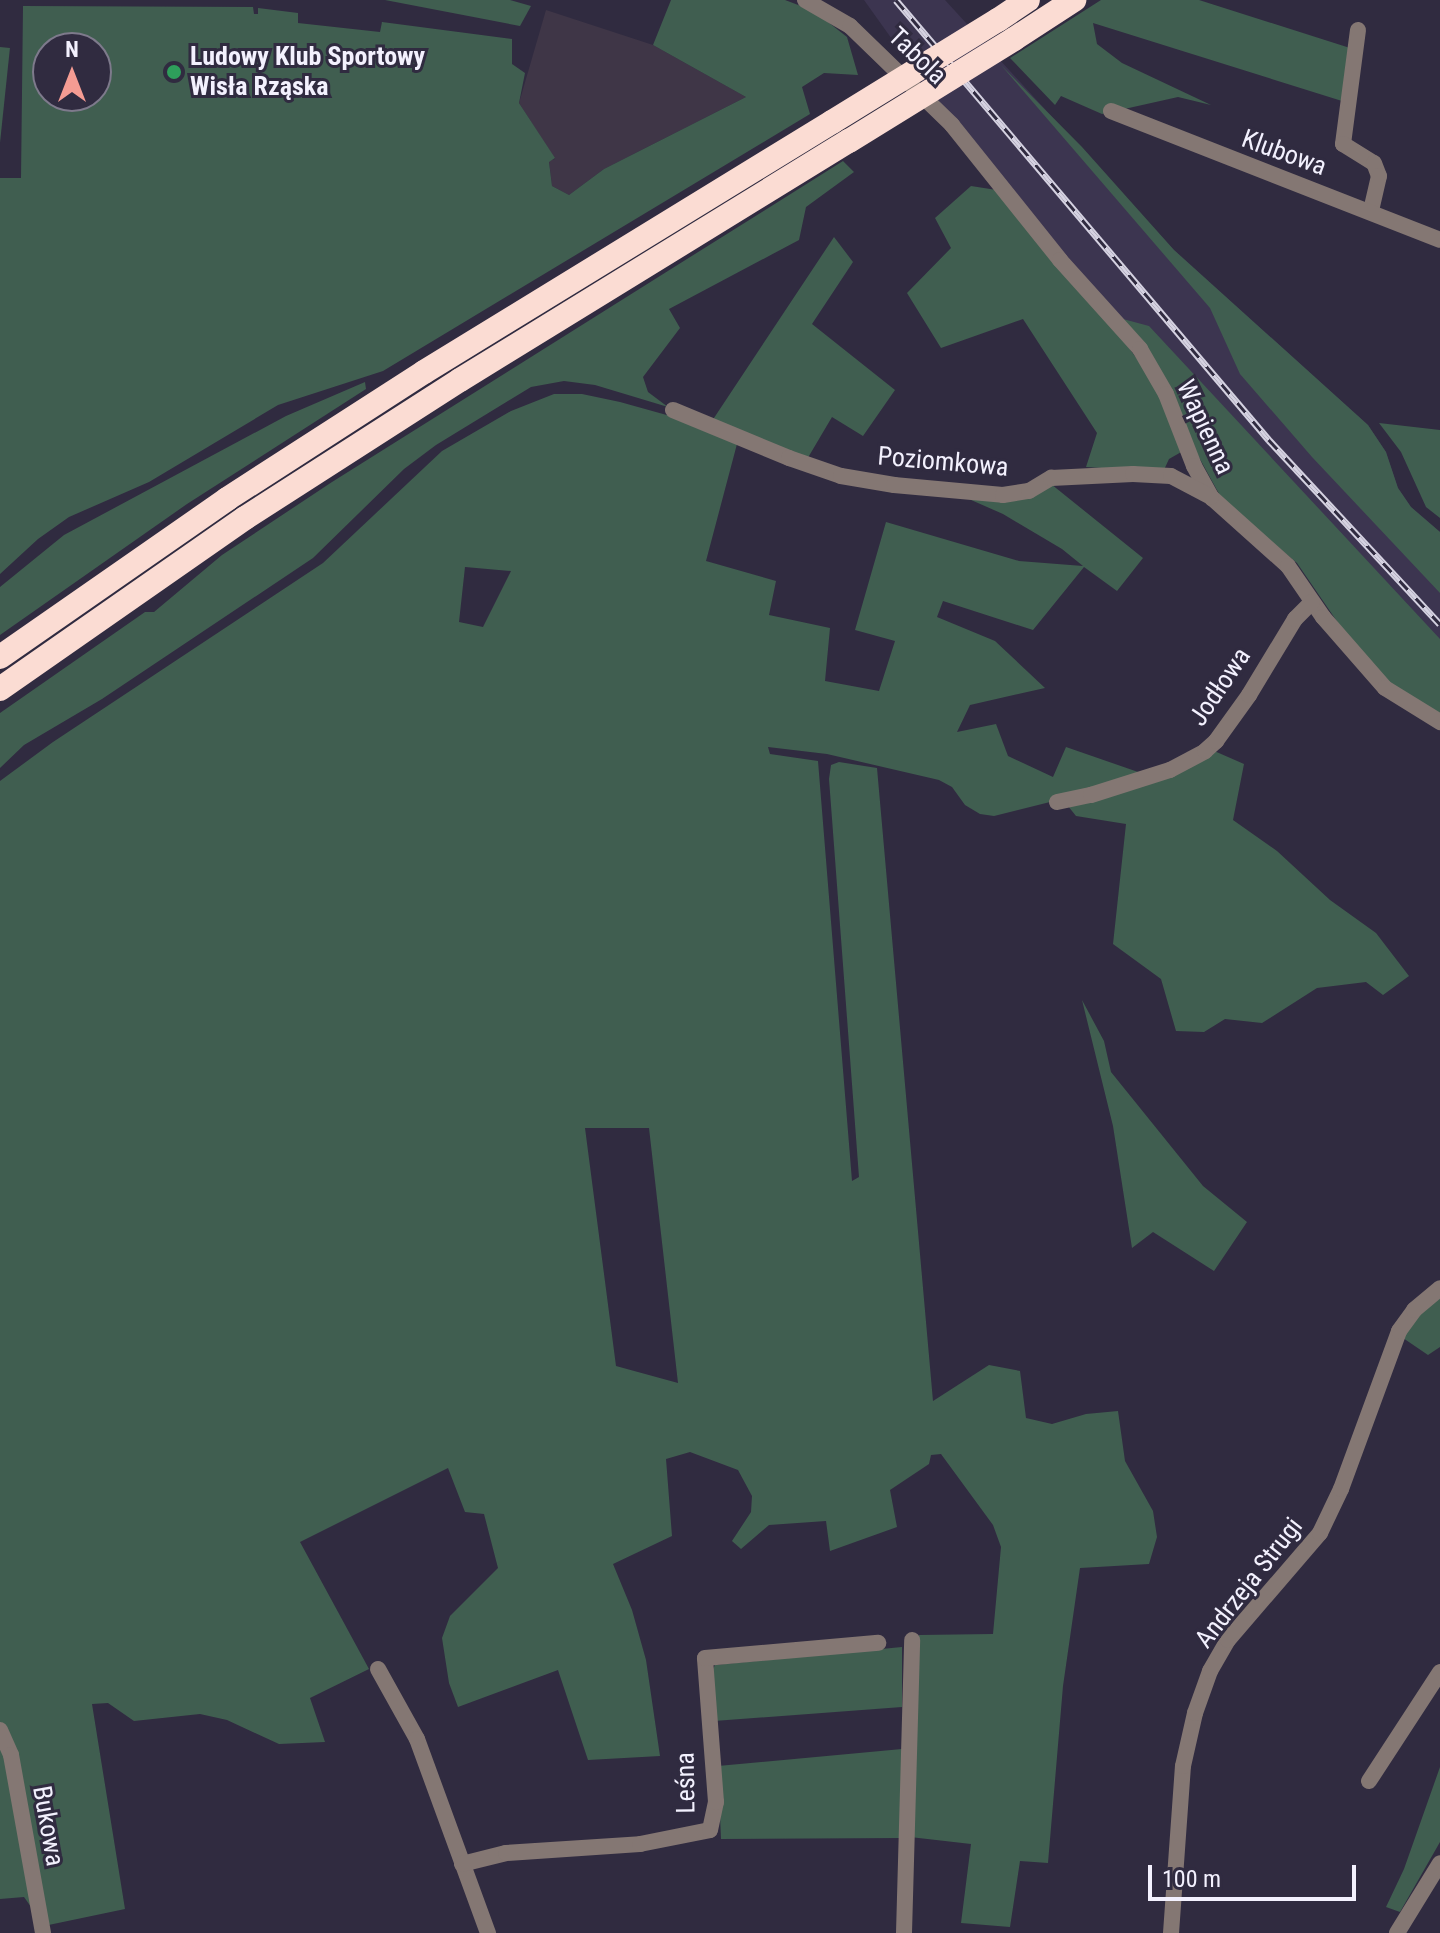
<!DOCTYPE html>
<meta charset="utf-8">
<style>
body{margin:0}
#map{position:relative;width:1440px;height:1933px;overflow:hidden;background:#302b40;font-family:"Roboto Condensed",sans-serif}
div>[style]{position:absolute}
.built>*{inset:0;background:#3c3550}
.industrial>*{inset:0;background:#3f3647}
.green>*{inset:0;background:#405e50;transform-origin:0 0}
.minor>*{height:16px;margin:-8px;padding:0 8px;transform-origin:8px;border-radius:8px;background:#847773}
.highway>*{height:24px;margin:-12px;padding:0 12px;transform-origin:12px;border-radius:12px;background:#fbdcd3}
.rail>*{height:7px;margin-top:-3.5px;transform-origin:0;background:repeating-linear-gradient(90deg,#302b40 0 12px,#d5d2e1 0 24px);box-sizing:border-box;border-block:2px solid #d5d2e1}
.highway-bridge>*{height:24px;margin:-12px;padding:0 12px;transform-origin:12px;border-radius:12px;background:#fbdcd3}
.dots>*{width:22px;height:22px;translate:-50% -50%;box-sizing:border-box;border:4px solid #302b40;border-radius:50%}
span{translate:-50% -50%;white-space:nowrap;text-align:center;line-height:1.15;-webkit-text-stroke:6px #302b40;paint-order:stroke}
.street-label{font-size:26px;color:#f3f1fe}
.poi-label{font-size:26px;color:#f3f1fe;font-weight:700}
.left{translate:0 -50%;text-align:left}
.north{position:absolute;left:32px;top:32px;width:80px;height:80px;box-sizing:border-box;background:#302b40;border:2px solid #7e7a8c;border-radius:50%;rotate:0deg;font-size:22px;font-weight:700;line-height:32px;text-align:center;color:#f3f1fe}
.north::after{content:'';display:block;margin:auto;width:28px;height:36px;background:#f59c93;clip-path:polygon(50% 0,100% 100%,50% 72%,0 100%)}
.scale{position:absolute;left:1148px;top:1865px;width:208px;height:36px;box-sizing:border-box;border:4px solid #f3f1fe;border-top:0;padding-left:10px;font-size:24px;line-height:28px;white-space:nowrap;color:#f3f1fe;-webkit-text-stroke:6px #302b40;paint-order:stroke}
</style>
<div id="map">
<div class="built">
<i style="clip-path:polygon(864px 0,945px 0,1174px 250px,1368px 425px,1386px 452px,1398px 488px,1411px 507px,1440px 532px,1440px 683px,1063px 257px,934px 98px)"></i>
</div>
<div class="industrial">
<i style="clip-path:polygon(546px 10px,653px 45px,746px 97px,604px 169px,569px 195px,552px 186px,549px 161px,555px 159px,519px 103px)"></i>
</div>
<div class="green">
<i style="clip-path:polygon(385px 0,510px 0,531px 6px,520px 26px)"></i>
<i style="clip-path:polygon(evenodd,671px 0,785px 0,814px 11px,847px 37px,858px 75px,824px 73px,802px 87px,810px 114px,383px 371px,278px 405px,149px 482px,69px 517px,38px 539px,0 574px,0 178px,21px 178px,23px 6px,253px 7px,254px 14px,258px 14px,258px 8px,298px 13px,298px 23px,380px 32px,382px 22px,512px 39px,512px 64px,525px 73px,519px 103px,555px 158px,549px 162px,552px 186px,569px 195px,604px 169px,746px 97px,653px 45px,671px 0,48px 48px,96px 48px,96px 96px,48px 96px,48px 48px)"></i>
<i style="clip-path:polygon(1101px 0,1199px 0,1350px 48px,1342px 101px,1093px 23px,1097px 44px,1122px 63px,1211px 105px,1178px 97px,1102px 114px,1061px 96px,1055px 105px,1010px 58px)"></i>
<i style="left:0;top:47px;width:10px;height:128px;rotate:6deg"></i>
<i style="clip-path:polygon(1001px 65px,1082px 147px,1174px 250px,1368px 425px,1386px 452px,1398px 488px,1411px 507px,1440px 532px,1440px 593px,1312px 457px,1240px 374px,1210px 308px)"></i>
<i style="clip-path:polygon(843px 161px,854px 172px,806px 207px,799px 240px,669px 309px,680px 328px,643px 377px,648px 392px,668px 407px,595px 385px,564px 381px,531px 387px,436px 445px,404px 469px,313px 558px,102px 699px,24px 745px,0 768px,0 713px,145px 612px,154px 612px,222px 555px,332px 482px)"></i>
<i style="clip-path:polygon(971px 186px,1003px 191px,1104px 313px,1160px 391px,1183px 451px,1169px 459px,1163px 472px,1086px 467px,1097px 433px,1023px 319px,941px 348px,907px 293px,951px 248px,935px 218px)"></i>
<i style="clip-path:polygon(834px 237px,853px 262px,812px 324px,895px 390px,863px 436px,832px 417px,806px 461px,712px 421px)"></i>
<i style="clip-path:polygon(1123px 319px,1149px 326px,1440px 639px,1440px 716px,1385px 680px,1345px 633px,1297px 563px,1223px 501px)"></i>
<i style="clip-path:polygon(365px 382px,366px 389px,187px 504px,0 635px,0 587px,64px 535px,286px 416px)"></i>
<i style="clip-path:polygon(evenodd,554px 394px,582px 394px,620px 402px,681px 419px,737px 444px,706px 561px,776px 581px,769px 615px,830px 628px,825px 681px,879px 691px,895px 641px,855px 630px,886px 522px,1019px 561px,1083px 566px,1062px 549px,1003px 514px,962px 496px,1051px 484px,1143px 558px,1117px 591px,1084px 567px,1033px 630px,943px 601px,937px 617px,995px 641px,1045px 688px,970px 705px,957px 732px,996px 724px,1008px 756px,1053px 777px,1066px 747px,1141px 773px,1090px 792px,994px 816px,980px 814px,965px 805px,952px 787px,939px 780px,827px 754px,768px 747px,770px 754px,818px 761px,852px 1181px,859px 1177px,829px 779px,831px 765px,839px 762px,877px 768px,933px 1401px,989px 1365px,1020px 1371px,1026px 1418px,1052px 1424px,1086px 1414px,1118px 1411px,1125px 1461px,1153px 1511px,1157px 1537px,1149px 1564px,1080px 1568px,1063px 1686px,1048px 1863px,1020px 1861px,1010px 1927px,961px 1923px,971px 1844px,910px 1837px,919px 1635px,993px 1634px,1001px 1547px,993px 1525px,941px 1454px,931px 1455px,929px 1464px,890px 1490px,897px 1527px,830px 1551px,826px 1521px,769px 1525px,741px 1549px,732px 1541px,751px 1512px,752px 1496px,738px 1470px,690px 1452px,666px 1459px,672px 1536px,613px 1564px,632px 1610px,646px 1660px,660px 1756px,588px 1760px,558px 1670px,458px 1707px,449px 1683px,442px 1638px,450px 1616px,498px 1568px,484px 1514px,465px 1512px,448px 1468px,300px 1542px,369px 1669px,310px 1698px,325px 1742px,279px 1744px,227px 1720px,200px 1714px,134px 1721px,108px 1703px,92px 1704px,125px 1909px,39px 1927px,36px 1914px,24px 1897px,0 1899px,0 781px,53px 742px,323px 563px,442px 451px,511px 411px,554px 394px,465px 567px,511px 571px,483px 627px,459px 622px,465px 567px,554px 394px,585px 1128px,649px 1128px,678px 1383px,616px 1366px,585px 1128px)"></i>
<i style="clip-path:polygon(1379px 423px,1440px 430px,1440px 518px,1426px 507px,1401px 452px)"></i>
<i style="clip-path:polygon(1212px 750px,1244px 764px,1233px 820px,1277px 851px,1330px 900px,1376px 933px,1409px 976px,1383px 995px,1366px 982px,1317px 988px,1262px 1023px,1225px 1019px,1204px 1032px,1176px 1031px,1161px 979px,1113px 944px,1126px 824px,1076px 816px,1068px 806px)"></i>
<i style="clip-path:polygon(1082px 1000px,1104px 1041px,1111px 1072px,1203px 1186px,1247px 1222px,1214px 1271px,1153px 1232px,1132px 1248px,1113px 1126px)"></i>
<i style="clip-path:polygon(1440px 1295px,1440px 1347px,1428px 1355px,1403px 1338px,1422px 1310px)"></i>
<i style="clip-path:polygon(902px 1647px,902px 1707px,714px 1721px,710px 1675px,715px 1665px)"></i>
<i style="clip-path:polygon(902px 1749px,903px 1838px,721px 1839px,718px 1766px)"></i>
<i style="clip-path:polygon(1440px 1767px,1440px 1842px,1400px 1912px,1386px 1907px,1404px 1869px)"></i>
</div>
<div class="minor">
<i style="left:805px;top:0;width:52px;rotate:30deg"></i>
<i style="left:850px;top:26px;width:142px;rotate:44.1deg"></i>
<i style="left:952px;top:125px;width:173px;rotate:51.3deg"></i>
<i style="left:1060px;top:260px;width:120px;rotate:48deg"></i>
<i style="left:1140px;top:349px;width:52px;rotate:60deg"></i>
<i style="left:1166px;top:394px;width:77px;rotate:68.7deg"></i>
<i style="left:1194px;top:466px;width:37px;rotate:61deg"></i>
<i style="left:1212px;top:498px;width:102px;rotate:41.8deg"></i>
<i style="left:1288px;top:566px;width:62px;rotate:55.5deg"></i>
<i style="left:1323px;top:617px;width:94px;rotate:48.9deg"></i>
<i style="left:1385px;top:688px;width:65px;rotate:31.7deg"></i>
<i style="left:1358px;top:30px;width:115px;rotate:97.5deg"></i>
<i style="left:1343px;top:144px;width:36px;rotate:32deg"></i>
<i style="left:1374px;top:163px;width:14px;rotate:69deg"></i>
<i style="left:1379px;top:176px;width:36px;rotate:103deg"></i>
<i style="left:1111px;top:111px;width:353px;rotate:21.4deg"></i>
<i style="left:673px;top:410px;width:126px;rotate:22.5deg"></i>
<i style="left:789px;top:458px;width:55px;rotate:19.1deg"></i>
<i style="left:841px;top:476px;width:54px;rotate:9.6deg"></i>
<i style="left:894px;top:485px;width:109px;rotate:5.2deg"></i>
<i style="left:1003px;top:495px;width:26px;rotate:-9deg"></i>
<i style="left:1029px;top:491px;width:26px;rotate:-31deg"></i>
<i style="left:1051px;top:478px;width:82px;rotate:-2.8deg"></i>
<i style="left:1133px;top:474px;width:38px;rotate:3deg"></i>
<i style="left:1171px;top:476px;width:45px;rotate:27.7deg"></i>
<i style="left:1057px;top:802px;width:35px;rotate:-12deg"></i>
<i style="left:1091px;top:795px;width:83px;rotate:-17.6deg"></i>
<i style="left:1170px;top:770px;width:40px;rotate:-28deg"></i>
<i style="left:1205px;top:751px;width:15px;rotate:-42deg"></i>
<i style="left:1216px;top:741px;width:57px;rotate:-54.3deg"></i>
<i style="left:1249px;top:695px;width:89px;rotate:-58.8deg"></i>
<i style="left:1295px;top:619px;width:24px;rotate:-45deg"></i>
<i style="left:378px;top:1669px;width:80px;rotate:60.9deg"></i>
<i style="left:417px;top:1739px;width:207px;rotate:69.9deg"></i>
<i style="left:0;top:1730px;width:27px;rotate:66deg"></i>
<i style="left:11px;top:1755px;width:181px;rotate:79.8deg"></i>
<i style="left:1369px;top:1781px;width:130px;rotate:-56.9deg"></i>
<i style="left:462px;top:1864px;width:45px;rotate:-14deg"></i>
<i style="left:506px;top:1853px;width:134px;rotate:-3.8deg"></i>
<i style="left:640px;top:1844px;width:71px;rotate:-11.3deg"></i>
<i style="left:710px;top:1830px;width:29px;rotate:-78deg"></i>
<i style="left:716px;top:1802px;width:144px;rotate:-94.4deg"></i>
<i style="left:705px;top:1658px;width:174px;rotate:-5deg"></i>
<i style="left:904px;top:1933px;width:293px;rotate:-88.4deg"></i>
<i style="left:1171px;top:1933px;width:167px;rotate:-85.9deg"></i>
<i style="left:1183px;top:1766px;width:54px;rotate:-77.2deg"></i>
<i style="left:1195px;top:1713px;width:45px;rotate:-70.3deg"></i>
<i style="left:1210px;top:1671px;width:36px;rotate:-60deg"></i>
<i style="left:1228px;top:1640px;width:141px;rotate:-49.3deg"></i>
<i style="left:1320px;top:1533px;width:49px;rotate:-64.5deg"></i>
<i style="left:1341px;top:1489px;width:168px;rotate:-69.8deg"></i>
<i style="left:1399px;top:1331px;width:26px;rotate:-54deg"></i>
<i style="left:1414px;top:1310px;width:34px;rotate:-40deg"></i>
<i style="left:1397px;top:1933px;width:82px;rotate:-58.4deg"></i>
</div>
<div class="highway">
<i style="left:998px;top:20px;width:36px;rotate:-34deg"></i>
<i style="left:1014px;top:39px;width:72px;rotate:-33deg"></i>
<i style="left:0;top:657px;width:277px;rotate:-34.8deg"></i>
<i style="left:227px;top:499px;width:234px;rotate:-32.8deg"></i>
<i style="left:424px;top:372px;width:479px;rotate:-31.5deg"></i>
<i style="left:0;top:689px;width:299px;rotate:-34.9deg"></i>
<i style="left:245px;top:518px;width:255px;rotate:-32.7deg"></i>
<i style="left:460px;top:380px;width:457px;rotate:-31.6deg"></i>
</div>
<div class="rail">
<i style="left:896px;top:0;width:577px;rotate:49.71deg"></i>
<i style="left:1269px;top:440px;width:251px;rotate:47.1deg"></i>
</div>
<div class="highway-bridge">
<i style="left:832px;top:122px;width:195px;rotate:-31.6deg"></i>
<i style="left:849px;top:141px;width:194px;rotate:-31.7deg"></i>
</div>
<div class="dots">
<i style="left:174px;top:72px;background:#2e9e5b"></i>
</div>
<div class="street-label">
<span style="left:917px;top:56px;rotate:44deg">Tabola</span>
<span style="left:1284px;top:153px;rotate:20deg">Klubowa</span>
<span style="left:1205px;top:427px;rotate:65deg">Wapienna</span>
<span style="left:943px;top:462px;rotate:5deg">Poziomkowa</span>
<span style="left:1220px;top:687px;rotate:-56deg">Jodłowa</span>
<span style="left:1249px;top:1583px;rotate:-52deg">Andrzeja Strugi</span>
<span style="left:686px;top:1783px;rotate:-91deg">Leśna</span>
<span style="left:48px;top:1826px;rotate:80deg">Bukowa</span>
</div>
<div class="poi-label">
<span class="left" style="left:190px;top:72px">Ludowy Klub Sportowy<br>Wisła Rząska</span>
</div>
<div class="north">N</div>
<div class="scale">100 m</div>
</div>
